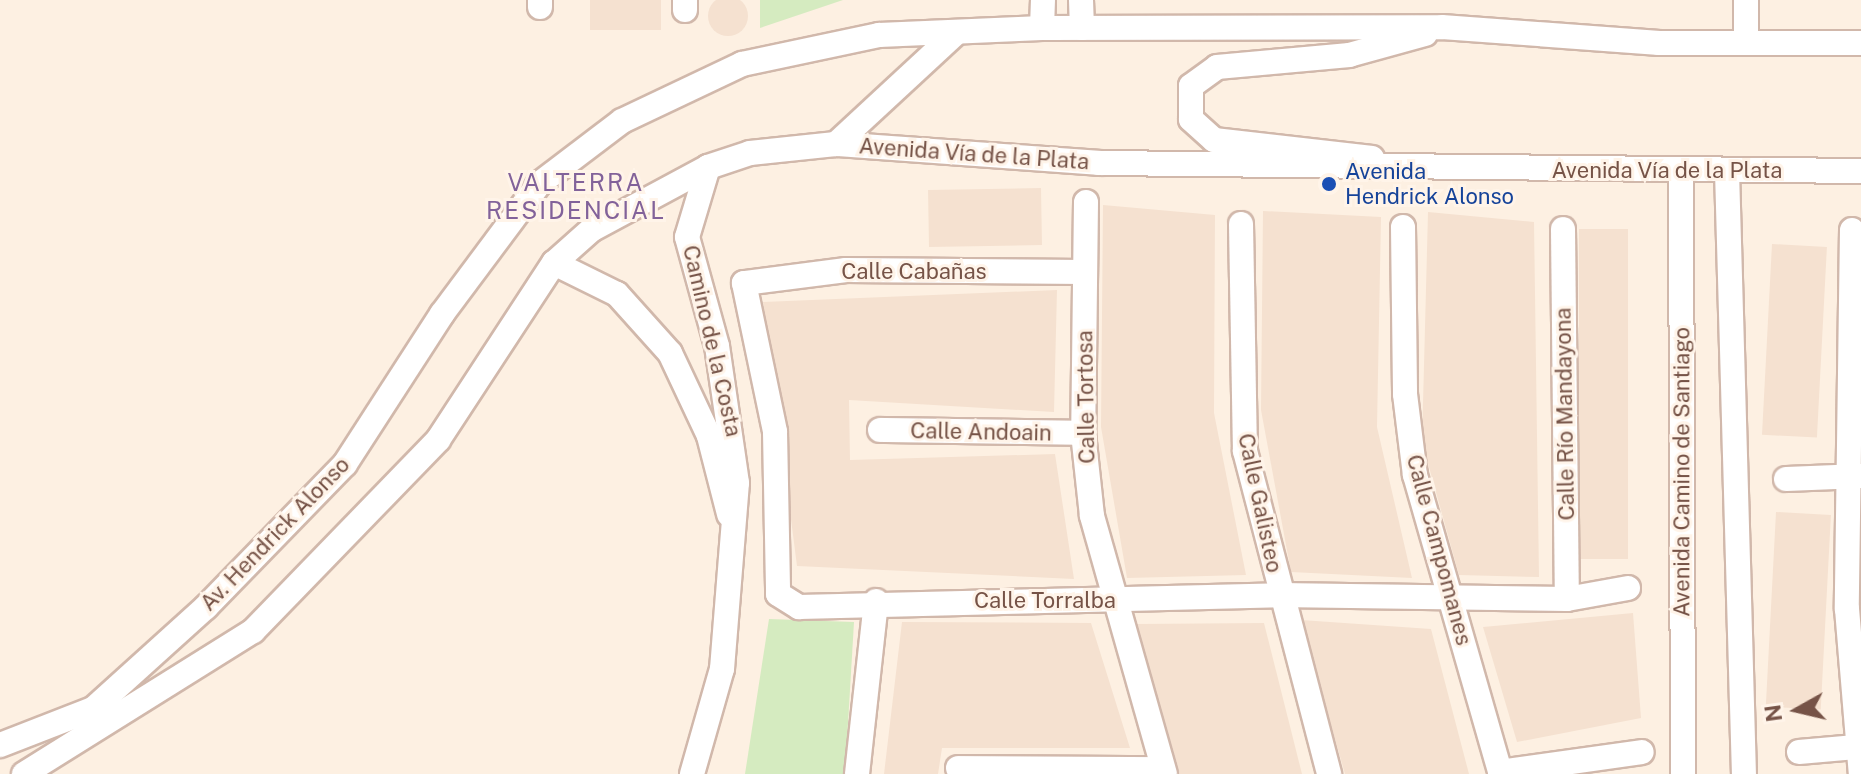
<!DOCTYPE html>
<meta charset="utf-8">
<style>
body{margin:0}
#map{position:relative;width:1861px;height:774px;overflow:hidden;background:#fdf0e2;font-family:"Public Sans",sans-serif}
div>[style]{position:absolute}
.residential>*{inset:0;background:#f5e1d0;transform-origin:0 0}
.round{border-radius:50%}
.green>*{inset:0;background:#d5ebc0}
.roads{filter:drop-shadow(2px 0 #d1b8ab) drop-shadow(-2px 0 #d1b8ab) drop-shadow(0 2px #d1b8ab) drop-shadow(0 -2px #d1b8ab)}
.minor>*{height:24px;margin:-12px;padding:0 12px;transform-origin:12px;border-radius:12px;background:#fff}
.dots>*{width:22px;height:22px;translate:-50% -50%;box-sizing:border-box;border:4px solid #fff4e9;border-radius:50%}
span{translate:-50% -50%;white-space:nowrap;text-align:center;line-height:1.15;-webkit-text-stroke:6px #fff4e9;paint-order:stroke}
.street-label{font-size:22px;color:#765347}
.transit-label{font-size:22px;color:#164399}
.left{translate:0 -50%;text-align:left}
.neighbourhood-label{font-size:24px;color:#82629a;letter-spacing:2px}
.north{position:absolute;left:1757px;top:670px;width:80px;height:80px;-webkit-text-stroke:6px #fff4e9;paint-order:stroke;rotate:262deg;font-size:22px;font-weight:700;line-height:32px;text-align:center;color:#765347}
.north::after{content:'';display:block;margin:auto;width:28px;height:36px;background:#765347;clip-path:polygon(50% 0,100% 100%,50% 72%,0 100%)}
</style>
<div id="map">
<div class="residential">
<i class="round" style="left:708px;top:-4px;width:40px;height:40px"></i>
<i style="left:590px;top:0;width:71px;height:30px"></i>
<i style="left:1041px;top:188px;width:57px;height:113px;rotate:89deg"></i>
<i style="clip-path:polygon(1103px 205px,1215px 215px,1214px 413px,1246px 575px,1127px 578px,1101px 427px)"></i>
<i style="clip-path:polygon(1263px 211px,1381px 217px,1377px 427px,1412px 578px,1291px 572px,1261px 410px)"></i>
<i style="clip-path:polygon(1428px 212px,1534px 222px,1539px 577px,1459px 575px,1422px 442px)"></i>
<i style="left:1628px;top:229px;width:330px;height:49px;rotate:90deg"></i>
<i style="left:1772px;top:244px;width:55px;height:191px;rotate:3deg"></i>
<i style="clip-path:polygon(1057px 290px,1054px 412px,849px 400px,850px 460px,1055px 454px,1074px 579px,797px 566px,763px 302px)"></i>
<i style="left:1776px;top:512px;width:55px;height:195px;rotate:3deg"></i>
<i style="clip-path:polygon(1633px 613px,1641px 718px,1517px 742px,1483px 627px)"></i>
<i style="clip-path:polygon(1301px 620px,1431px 629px,1469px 774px,1345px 774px)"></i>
<i style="clip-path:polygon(902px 622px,1091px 623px,1130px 748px,942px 748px,938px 774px,884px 774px)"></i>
<i style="clip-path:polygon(1264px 623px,1302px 774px,1180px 774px,1136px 624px)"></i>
</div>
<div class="green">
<i style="clip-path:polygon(760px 0,843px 0,760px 28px)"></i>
<i style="clip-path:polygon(769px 619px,854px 622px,845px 774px,745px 774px)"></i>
</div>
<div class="roads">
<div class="minor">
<i style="left:685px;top:0;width:10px;rotate:90deg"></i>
<i style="left:1081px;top:0;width:28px;rotate:88deg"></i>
<i style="left:1746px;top:0;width:43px;rotate:90deg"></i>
<i style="left:540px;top:7px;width:7px;rotate:-90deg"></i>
<i style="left:1042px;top:28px;width:28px;rotate:-88deg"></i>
<i style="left:836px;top:144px;width:163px;rotate:-42.8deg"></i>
<i style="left:1372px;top:158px;width:159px;rotate:-173.5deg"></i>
<i style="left:1214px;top:140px;width:31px;rotate:-138deg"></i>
<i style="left:1191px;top:119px;width:33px;rotate:-90deg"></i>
<i style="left:1191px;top:86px;width:32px;rotate:-36deg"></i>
<i style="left:1217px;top:67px;width:133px;rotate:-5.2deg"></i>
<i style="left:1349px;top:55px;width:79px;rotate:-15.4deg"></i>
<i style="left:1681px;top:171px;width:603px;rotate:89.81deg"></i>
<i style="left:1727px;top:171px;width:603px;rotate:88.39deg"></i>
<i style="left:1086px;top:202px;width:231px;rotate:90.7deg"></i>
<i style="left:1083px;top:433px;width:83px;rotate:83.8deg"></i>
<i style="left:1092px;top:516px;width:268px;rotate:74.2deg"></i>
<i style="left:1241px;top:224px;width:227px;rotate:89deg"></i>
<i style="left:1245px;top:451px;width:334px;rotate:75.4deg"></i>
<i style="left:1403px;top:227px;width:167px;rotate:89.3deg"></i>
<i style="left:1405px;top:394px;width:82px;rotate:83deg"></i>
<i style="left:1415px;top:475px;width:311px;rotate:74deg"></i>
<i style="left:1563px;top:229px;width:370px;rotate:89.4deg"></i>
<i style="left:1852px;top:230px;width:379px;rotate:90.8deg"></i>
<i style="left:1847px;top:609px;width:166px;rotate:85.2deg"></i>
<i style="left:554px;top:263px;width:70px;rotate:26.2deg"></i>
<i style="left:617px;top:294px;width:79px;rotate:48.1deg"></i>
<i style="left:670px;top:353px;width:92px;rotate:64.8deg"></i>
<i style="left:709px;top:436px;width:81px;rotate:75.6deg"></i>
<i style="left:1085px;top:272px;width:239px;rotate:-179.5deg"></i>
<i style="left:846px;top:270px;width:103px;rotate:172.7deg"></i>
<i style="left:744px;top:283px;width:152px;rotate:78.2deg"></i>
<i style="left:775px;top:432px;width:162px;rotate:88.9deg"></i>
<i style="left:778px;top:594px;width:25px;rotate:32deg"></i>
<i style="left:799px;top:607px;width:481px;rotate:-1.4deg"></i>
<i style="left:1280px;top:595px;width:287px;rotate:0.8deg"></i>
<i style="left:1567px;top:599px;width:62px;rotate:-10.2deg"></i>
<i style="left:880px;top:430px;width:203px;rotate:0.8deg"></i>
<i style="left:1786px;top:479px;width:75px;rotate:-2.3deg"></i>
<i style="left:0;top:745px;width:100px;rotate:-21.2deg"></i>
<i style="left:93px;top:709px;width:152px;rotate:-42.1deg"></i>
<i style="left:206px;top:607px;width:199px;rotate:-45.8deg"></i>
<i style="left:345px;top:464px;width:179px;rotate:-57.1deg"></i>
<i style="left:442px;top:314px;width:162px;rotate:-53.3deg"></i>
<i style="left:539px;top:184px;width:104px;rotate:-37.2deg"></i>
<i style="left:622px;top:121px;width:133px;rotate:-25.4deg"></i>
<i style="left:742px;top:64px;width:140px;rotate:-12deg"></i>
<i style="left:879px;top:35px;width:163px;rotate:-2.5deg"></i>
<i style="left:1042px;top:28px;width:400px;rotate:-0.1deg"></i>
<i style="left:1442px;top:27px;width:218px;rotate:4.2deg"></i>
<i style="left:1659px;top:43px;width:202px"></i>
<i style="left:1799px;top:752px;width:57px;rotate:-5deg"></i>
<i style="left:958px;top:768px;width:205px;rotate:0.3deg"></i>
<i style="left:1500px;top:772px;width:143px;rotate:-8deg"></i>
<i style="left:24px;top:774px;width:270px;rotate:-32deg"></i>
<i style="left:253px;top:631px;width:266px;rotate:-45.9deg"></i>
<i style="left:438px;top:440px;width:212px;rotate:-56.8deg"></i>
<i style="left:554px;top:263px;width:50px;rotate:-41.7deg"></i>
<i style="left:591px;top:230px;width:133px;rotate:-28.3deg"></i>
<i style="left:708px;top:167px;width:44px;rotate:-18.4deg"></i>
<i style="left:750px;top:153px;width:86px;rotate:-6deg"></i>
<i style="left:836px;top:144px;width:264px;rotate:4.1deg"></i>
<i style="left:1099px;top:163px;width:762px;rotate:0.6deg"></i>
<i style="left:692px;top:774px;width:109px;rotate:-74.1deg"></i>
<i style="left:722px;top:669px;width:187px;rotate:-85.4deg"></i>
<i style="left:737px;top:483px;width:138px;rotate:-98.3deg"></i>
<i style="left:717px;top:346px;width:113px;rotate:-105.4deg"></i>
<i style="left:687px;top:237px;width:73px;rotate:-73.3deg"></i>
<i style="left:857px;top:774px;width:174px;rotate:-83.7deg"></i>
</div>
</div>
<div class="dots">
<i style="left:1329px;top:184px;background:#1a4fb4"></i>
</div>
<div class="street-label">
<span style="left:974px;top:154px;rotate:4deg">Avenida Vía de la Plata</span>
<span style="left:1667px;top:171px">Avenida Vía de la Plata</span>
<span style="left:914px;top:272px">Calle Cabañas</span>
<span style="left:712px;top:341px;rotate:77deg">Camino de la Costa</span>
<span style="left:1086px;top:397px;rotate:-91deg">Calle Tortosa</span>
<span style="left:1565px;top:414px;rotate:-91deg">Calle Río Mandayona</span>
<span style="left:981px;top:432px;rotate:1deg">Calle Andoain</span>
<span style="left:1682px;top:472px;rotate:-90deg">Avenida Camino de Santiago</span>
<span style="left:1260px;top:503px;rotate:78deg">Calle Galisteo</span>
<span style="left:275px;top:534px;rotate:-46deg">Av. Hendrick Alonso</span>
<span style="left:1439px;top:550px;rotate:75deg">Calle Campomanes</span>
<span style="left:1045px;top:601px">Calle Torralba</span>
</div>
<div class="transit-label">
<span class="left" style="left:1345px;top:184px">Avenida<br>Hendrick Alonso</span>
</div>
<div class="neighbourhood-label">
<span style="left:576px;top:197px">VALTERRA<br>RESIDENCIAL</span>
</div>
<div class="north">N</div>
</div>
